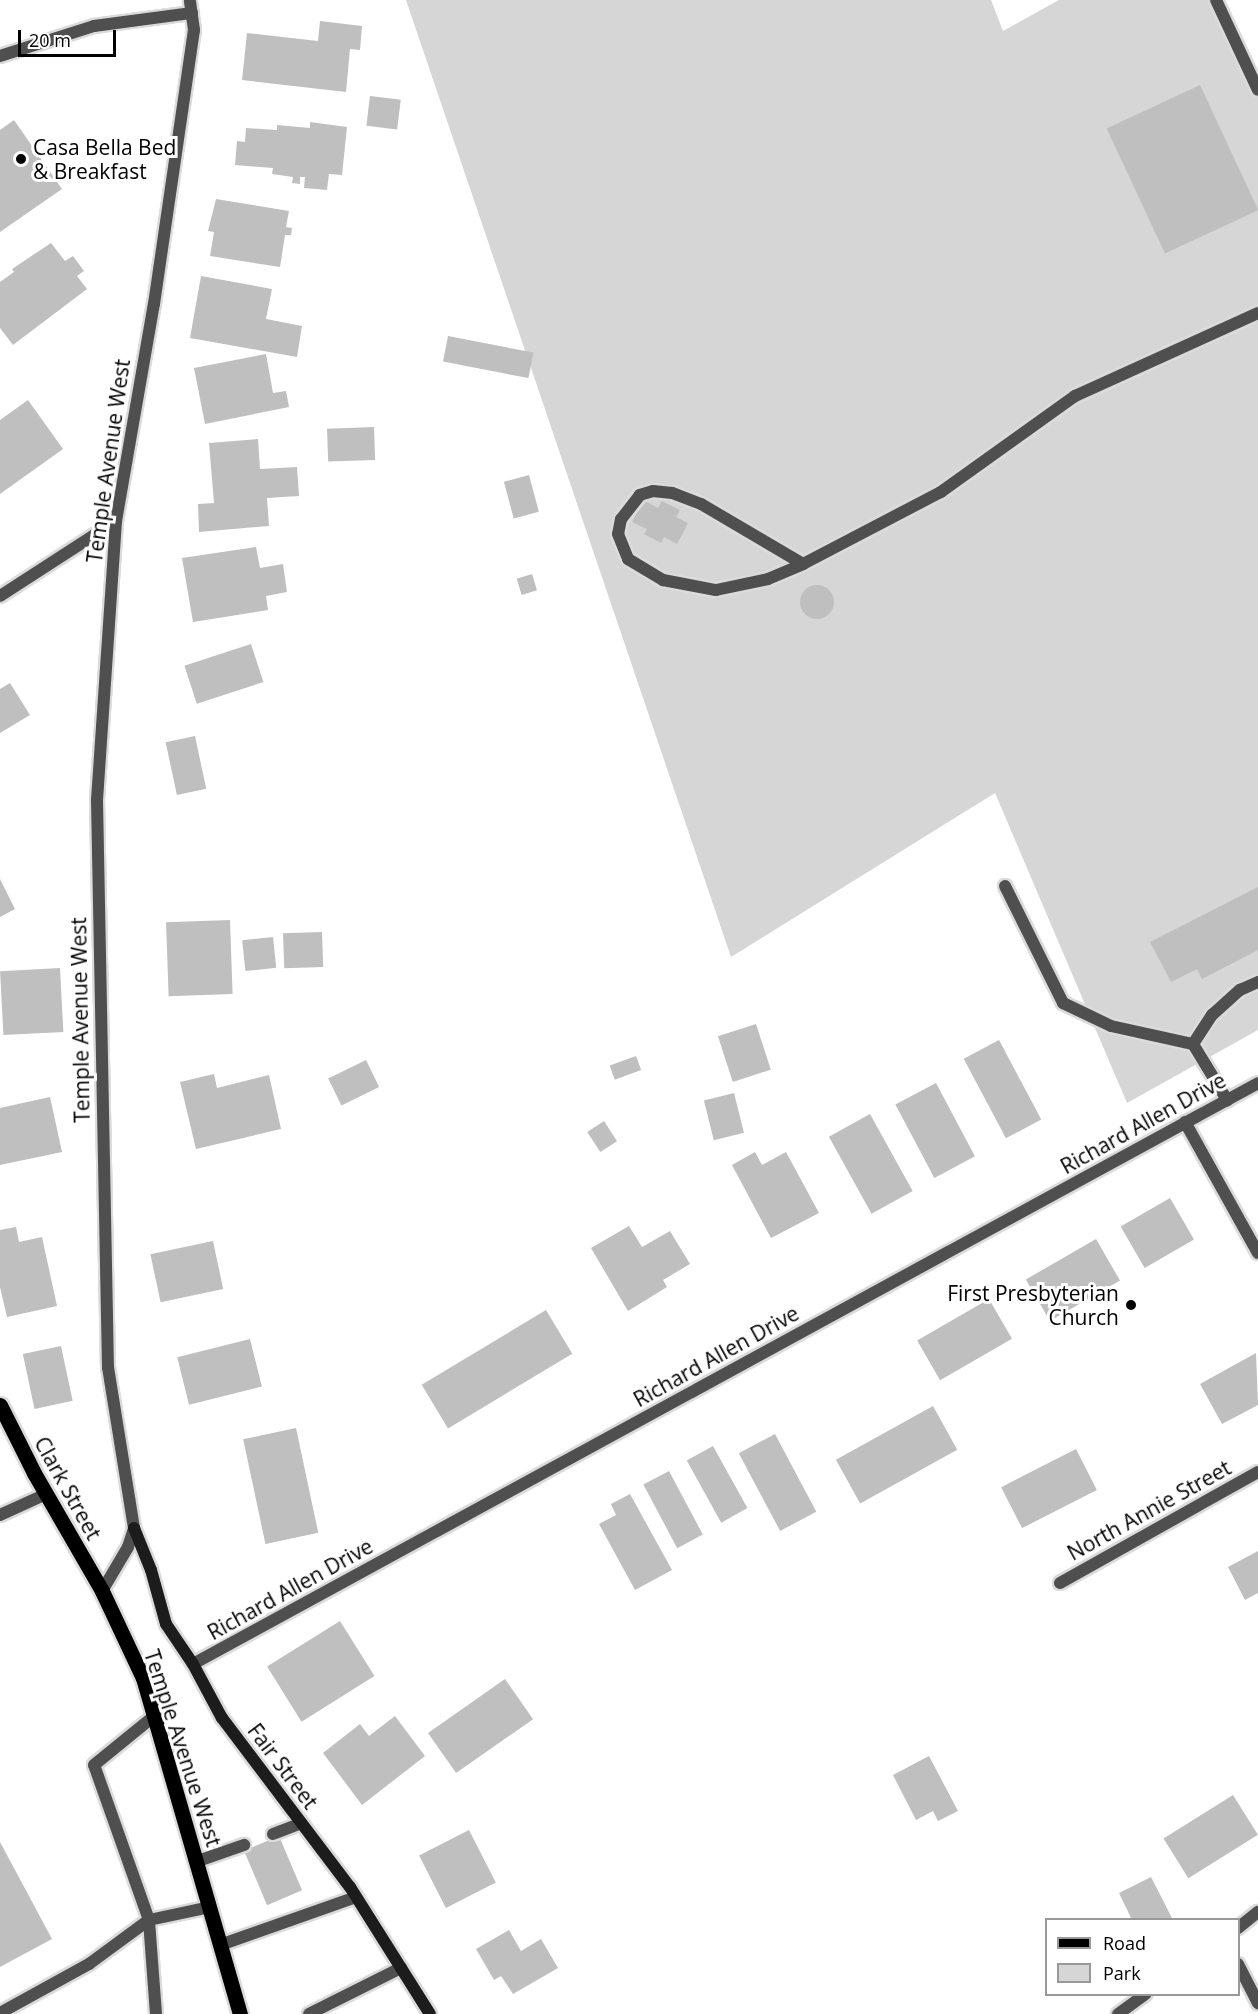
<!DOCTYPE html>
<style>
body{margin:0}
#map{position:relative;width:1258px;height:2014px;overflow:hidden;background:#fff;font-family:"Open Sans",sans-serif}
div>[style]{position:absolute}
.green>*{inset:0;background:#d6d6d6}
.building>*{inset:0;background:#bfbfbf;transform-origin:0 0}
.round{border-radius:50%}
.roads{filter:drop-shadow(2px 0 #dbdbdb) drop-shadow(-2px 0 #dbdbdb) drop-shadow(0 2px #dbdbdb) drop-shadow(0 -2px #dbdbdb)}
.lane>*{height:12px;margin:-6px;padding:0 6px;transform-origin:6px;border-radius:6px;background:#4f4f4f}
.street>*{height:12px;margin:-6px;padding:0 6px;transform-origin:6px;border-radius:6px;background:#4f4f4f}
.secondary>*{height:12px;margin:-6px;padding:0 6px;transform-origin:6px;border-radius:6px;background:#1c1c1c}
.primary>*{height:15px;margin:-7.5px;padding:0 7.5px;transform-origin:7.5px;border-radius:7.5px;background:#000}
.dots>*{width:16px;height:16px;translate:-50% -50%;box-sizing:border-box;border:3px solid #fff;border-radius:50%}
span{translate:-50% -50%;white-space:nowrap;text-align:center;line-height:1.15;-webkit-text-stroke:6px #fff;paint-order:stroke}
.poi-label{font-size:21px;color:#000}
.left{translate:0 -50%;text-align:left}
.right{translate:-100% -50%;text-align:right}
.street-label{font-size:21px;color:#000}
.legend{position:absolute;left:1045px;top:1918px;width:195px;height:78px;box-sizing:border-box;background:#fff;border:2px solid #999;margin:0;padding:8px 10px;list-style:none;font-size:18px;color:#000}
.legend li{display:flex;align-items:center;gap:12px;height:30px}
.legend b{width:30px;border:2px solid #999}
.scale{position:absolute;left:18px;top:30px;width:98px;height:27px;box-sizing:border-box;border:3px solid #000;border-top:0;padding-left:8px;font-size:18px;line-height:21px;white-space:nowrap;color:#000;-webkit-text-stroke:4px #fff;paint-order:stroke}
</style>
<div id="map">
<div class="green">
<i style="clip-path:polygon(406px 0,991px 0,1003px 31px,1059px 0,1224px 0,1258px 79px,1258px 1030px,1127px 1103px,995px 793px,731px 957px)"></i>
</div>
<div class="building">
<i style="clip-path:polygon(320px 21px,362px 26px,360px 50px,350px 49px,346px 92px,242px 80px,247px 33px,318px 41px)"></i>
<i style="left:1200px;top:85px;width:138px;height:103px;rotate:65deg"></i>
<i style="left:370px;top:96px;width:31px;height:30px;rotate:7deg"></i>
<i style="clip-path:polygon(14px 120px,62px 189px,0 232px,0 130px)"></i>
<i style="clip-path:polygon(310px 122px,347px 127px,342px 175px,329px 174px,327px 190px,304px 188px,305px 177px,300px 177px,300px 184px,292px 183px,293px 177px,272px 174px,273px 168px,235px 165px,237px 141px,245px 142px,246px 128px,277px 130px,277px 125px,310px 128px)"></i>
<i style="clip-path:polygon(216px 199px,289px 211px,286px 227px,292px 228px,291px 235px,285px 235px,280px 267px,210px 256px,214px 232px,208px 231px)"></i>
<i style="clip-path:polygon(51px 243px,65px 261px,73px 256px,84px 271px,77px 276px,87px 289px,13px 345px,0 328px,0 282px,14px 272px,12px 269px)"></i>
<i style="clip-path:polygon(201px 276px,272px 289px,266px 319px,302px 326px,297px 357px,190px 338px)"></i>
<i style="left:448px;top:336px;width:87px;height:26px;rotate:11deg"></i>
<i style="clip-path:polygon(266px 354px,273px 393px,286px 391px,289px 407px,205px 424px,194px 368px)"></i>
<i style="clip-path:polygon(28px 400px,63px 449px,0 494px,0 420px)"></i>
<i style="left:374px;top:427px;width:33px;height:47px;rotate:88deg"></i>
<i style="clip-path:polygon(258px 439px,260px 469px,297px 467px,299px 496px,267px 498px,269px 526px,199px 532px,198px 504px,214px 503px,209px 443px)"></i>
<i style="left:529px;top:475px;width:38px;height:26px;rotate:75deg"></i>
<i style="clip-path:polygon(643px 500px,658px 508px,662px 501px,680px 510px,676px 517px,688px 523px,677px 544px,664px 537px,661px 543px,644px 534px,647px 529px,632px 522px)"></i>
<i style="clip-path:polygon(256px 547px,260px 568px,283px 564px,287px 592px,266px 596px,268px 610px,193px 622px,182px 558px)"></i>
<i style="left:532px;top:574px;width:17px;height:16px;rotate:73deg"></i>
<i class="round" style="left:800px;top:585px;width:34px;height:34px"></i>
<i style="left:251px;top:644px;width:40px;height:70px;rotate:72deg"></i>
<i style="clip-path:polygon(10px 683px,30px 715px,0 733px,0 689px)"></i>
<i style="left:195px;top:736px;width:54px;height:30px;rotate:78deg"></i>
<i style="clip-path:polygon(0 879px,15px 909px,0 917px)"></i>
<i style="clip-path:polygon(1258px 887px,1258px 950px,1202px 979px,1197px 969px,1171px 982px,1150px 942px)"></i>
<i style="left:230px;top:920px;width:74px;height:64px;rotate:88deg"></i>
<i style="left:322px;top:932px;width:35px;height:39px;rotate:88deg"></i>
<i style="left:273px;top:937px;width:31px;height:31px;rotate:84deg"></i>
<i style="left:60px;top:968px;width:64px;height:60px;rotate:87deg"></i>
<i style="left:756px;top:1024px;width:48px;height:40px;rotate:72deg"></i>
<i style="left:999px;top:1040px;width:90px;height:40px;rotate:62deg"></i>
<i style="left:636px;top:1056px;width:15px;height:28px;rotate:70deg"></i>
<i style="left:366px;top:1060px;width:30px;height:42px;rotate:64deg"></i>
<i style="clip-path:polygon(214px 1074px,217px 1088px,269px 1075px,281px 1129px,196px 1149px,180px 1082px)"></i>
<i style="left:936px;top:1083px;width:83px;height:46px;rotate:62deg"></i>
<i style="left:734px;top:1093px;width:41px;height:31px;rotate:76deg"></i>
<i style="clip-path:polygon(50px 1097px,62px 1152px,0 1165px,0 1108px)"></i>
<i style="left:870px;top:1114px;width:88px;height:47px;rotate:61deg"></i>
<i style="left:604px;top:1121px;width:24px;height:20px;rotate:57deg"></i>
<i style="clip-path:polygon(755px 1152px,762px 1165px,786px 1152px,819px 1213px,771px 1238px,732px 1165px)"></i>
<i style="left:1170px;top:1198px;width:48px;height:57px;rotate:60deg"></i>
<i style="clip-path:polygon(629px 1226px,642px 1247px,670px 1231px,690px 1264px,663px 1280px,667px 1287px,628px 1311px,591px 1248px)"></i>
<i style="clip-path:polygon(16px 1227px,19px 1242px,42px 1237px,57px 1306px,7px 1317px,0 1287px,0 1230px)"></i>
<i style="left:1096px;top:1239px;width:48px;height:81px;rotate:60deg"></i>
<i style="left:213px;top:1241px;width:49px;height:64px;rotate:78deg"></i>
<i style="left:989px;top:1299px;width:46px;height:83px;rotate:60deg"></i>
<i style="left:546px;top:1310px;width:51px;height:145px;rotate:59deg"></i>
<i style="left:250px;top:1339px;width:49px;height:75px;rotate:76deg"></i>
<i style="left:61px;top:1346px;width:56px;height:39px;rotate:78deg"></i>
<i style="clip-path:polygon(1256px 1353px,1258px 1405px,1222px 1424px,1200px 1384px)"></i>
<i style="left:933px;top:1406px;width:50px;height:111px;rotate:61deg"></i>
<i style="left:296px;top:1428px;width:107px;height:54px;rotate:78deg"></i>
<i style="left:775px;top:1434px;width:88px;height:41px;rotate:62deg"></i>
<i style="left:713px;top:1446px;width:71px;height:30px;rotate:61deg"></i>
<i style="left:1076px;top:1449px;width:46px;height:84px;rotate:63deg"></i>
<i style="left:669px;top:1471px;width:72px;height:29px;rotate:62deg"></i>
<i style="clip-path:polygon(630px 1494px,672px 1570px,635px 1590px,599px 1524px,616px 1515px,611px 1504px)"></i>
<i style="clip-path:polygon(1258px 1551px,1258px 1593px,1245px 1600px,1228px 1567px)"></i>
<i style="left:340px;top:1621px;width:65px;height:86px;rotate:58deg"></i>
<i style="left:505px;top:1679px;width:49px;height:94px;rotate:55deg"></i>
<i style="clip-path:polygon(395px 1716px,425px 1756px,362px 1805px,323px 1753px,360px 1724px,369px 1736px)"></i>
<i style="clip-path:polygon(929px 1756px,958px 1811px,938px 1821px,933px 1811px,916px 1820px,893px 1775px)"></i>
<i style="left:1233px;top:1795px;width:47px;height:82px;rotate:58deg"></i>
<i style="left:469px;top:1830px;width:59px;height:56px;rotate:63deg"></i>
<i style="left:279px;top:1836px;width:59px;height:38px;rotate:67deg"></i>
<i style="clip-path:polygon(0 1842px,52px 1939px,0 1967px)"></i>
<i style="clip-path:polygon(1151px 1877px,1173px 1920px,1132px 1920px,1119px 1893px)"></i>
<i style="clip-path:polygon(509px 1930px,521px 1951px,541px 1939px,558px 1968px,513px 1994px,501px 1976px,494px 1980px,476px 1949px)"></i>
</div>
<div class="roads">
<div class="lane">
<i style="left:0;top:56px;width:99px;rotate:-17.7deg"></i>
<i style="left:94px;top:26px;width:99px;rotate:-7.6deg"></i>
<i style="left:803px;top:564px;width:118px;rotate:-149.5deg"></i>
<i style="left:701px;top:504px;width:31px;rotate:-159deg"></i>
<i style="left:672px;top:493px;width:19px;rotate:-174deg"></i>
<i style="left:653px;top:491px;width:14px;rotate:163deg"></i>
<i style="left:640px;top:495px;width:31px;rotate:128deg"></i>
<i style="left:621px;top:519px;width:15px;rotate:101deg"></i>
<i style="left:618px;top:534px;width:27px;rotate:68deg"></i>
<i style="left:628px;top:559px;width:41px;rotate:31deg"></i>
<i style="left:663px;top:580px;width:54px;rotate:10.7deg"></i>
<i style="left:716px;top:590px;width:53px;rotate:-11.9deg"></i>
<i style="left:768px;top:579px;width:38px;rotate:-23deg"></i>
<i style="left:803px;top:564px;width:156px;rotate:-27.6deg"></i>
<i style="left:941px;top:492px;width:165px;rotate:-35.6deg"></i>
<i style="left:1075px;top:396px;width:201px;rotate:-24.4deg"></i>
<i style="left:1005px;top:886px;width:131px;rotate:63.6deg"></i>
<i style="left:1063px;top:1003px;width:53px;rotate:25.6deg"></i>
<i style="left:1111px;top:1026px;width:84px;rotate:12.4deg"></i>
<i style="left:1193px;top:1044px;width:66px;rotate:58.7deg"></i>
<i style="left:1193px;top:1044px;width:35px;rotate:-57deg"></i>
<i style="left:1212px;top:1015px;width:38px;rotate:-42deg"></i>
<i style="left:1240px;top:990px;width:20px;rotate:-24deg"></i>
<i style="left:0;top:1515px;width:51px;rotate:-24.5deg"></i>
<i style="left:273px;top:1834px;width:30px;rotate:-21deg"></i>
<i style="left:198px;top:1861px;width:49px;rotate:-19.2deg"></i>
<i style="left:220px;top:1945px;width:144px;rotate:-19.4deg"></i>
<i style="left:0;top:2013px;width:102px;rotate:-28.8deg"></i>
<i style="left:89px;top:1964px;width:74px;rotate:-36.3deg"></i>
<i style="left:149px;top:1920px;width:164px;rotate:-109.5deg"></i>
<i style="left:94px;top:1765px;width:77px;rotate:-39.2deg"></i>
<i style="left:156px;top:2014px;width:94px;rotate:-94.3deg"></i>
<i style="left:149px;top:1920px;width:62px;rotate:-12deg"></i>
<i style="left:309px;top:2014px;width:103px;rotate:-26.6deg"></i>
</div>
<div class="street">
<i style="left:1216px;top:0;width:99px;rotate:65deg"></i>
<i style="left:0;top:596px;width:138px;rotate:-32.9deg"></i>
<i style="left:1185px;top:1122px;width:150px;rotate:60.9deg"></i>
<i style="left:1060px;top:1583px;width:227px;rotate:-29.3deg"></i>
<i style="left:102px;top:1591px;width:51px;rotate:-59.4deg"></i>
<i style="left:128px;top:1547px;width:20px;rotate:-72deg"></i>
<i style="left:134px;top:1528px;width:162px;rotate:-99.2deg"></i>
<i style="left:108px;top:1368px;width:568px;rotate:-91.11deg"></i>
<i style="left:97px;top:800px;width:280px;rotate:-86.1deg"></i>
<i style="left:116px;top:521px;width:220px;rotate:-80.1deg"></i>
<i style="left:154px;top:304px;width:277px;rotate:-81.7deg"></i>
<i style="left:194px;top:30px;width:30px;rotate:-98deg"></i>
<i style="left:193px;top:1664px;width:1213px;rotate:-28.61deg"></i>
<i style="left:1238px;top:1928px;width:26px;rotate:-39deg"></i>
<i style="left:1238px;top:1964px;width:44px;rotate:62.9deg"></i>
<i style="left:1118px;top:2014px;width:34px;rotate:-36deg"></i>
</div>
<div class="secondary">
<i style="left:134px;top:1528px;width:45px;rotate:68deg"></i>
<i style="left:151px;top:1570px;width:56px;rotate:74.5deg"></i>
<i style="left:166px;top:1624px;width:48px;rotate:56deg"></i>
<i style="left:193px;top:1664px;width:61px;rotate:61.8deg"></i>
<i style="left:222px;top:1718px;width:212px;rotate:52.9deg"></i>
<i style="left:350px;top:1887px;width:150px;rotate:57.8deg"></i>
</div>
<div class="primary">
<i style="left:0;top:1405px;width:76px;rotate:63.4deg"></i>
<i style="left:34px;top:1473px;width:136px;rotate:60deg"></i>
<i style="left:102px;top:1591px;width:96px;rotate:64.8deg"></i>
<i style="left:143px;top:1678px;width:350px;rotate:73.9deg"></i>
</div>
</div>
<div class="dots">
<i style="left:21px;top:159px;background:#000"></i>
<i style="left:1131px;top:1305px;background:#000"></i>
</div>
<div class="poi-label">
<span class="left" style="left:33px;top:159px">Casa Bella Bed<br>&amp; Breakfast</span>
<span class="right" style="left:1119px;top:1305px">First Presbyterian<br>Church</span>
</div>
<div class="street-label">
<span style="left:108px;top:461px;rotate:-82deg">Temple Avenue West</span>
<span style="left:80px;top:1020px;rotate:-91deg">Temple Avenue West</span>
<span style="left:1143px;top:1123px;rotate:-29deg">Richard Allen Drive</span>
<span style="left:716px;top:1356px;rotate:-29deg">Richard Allen Drive</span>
<span style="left:68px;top:1488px;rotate:61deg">Clark Street</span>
<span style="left:1149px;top:1510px;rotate:-29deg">North Annie Street</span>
<span style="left:290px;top:1589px;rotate:-29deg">Richard Allen Drive</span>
<span style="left:183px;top:1748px;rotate:72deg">Temple Avenue West</span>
<span style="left:283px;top:1766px;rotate:53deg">Fair Street</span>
</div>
<ul class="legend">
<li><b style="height:8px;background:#000"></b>Road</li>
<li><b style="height:16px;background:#d6d6d6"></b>Park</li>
</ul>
<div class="scale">20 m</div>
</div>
